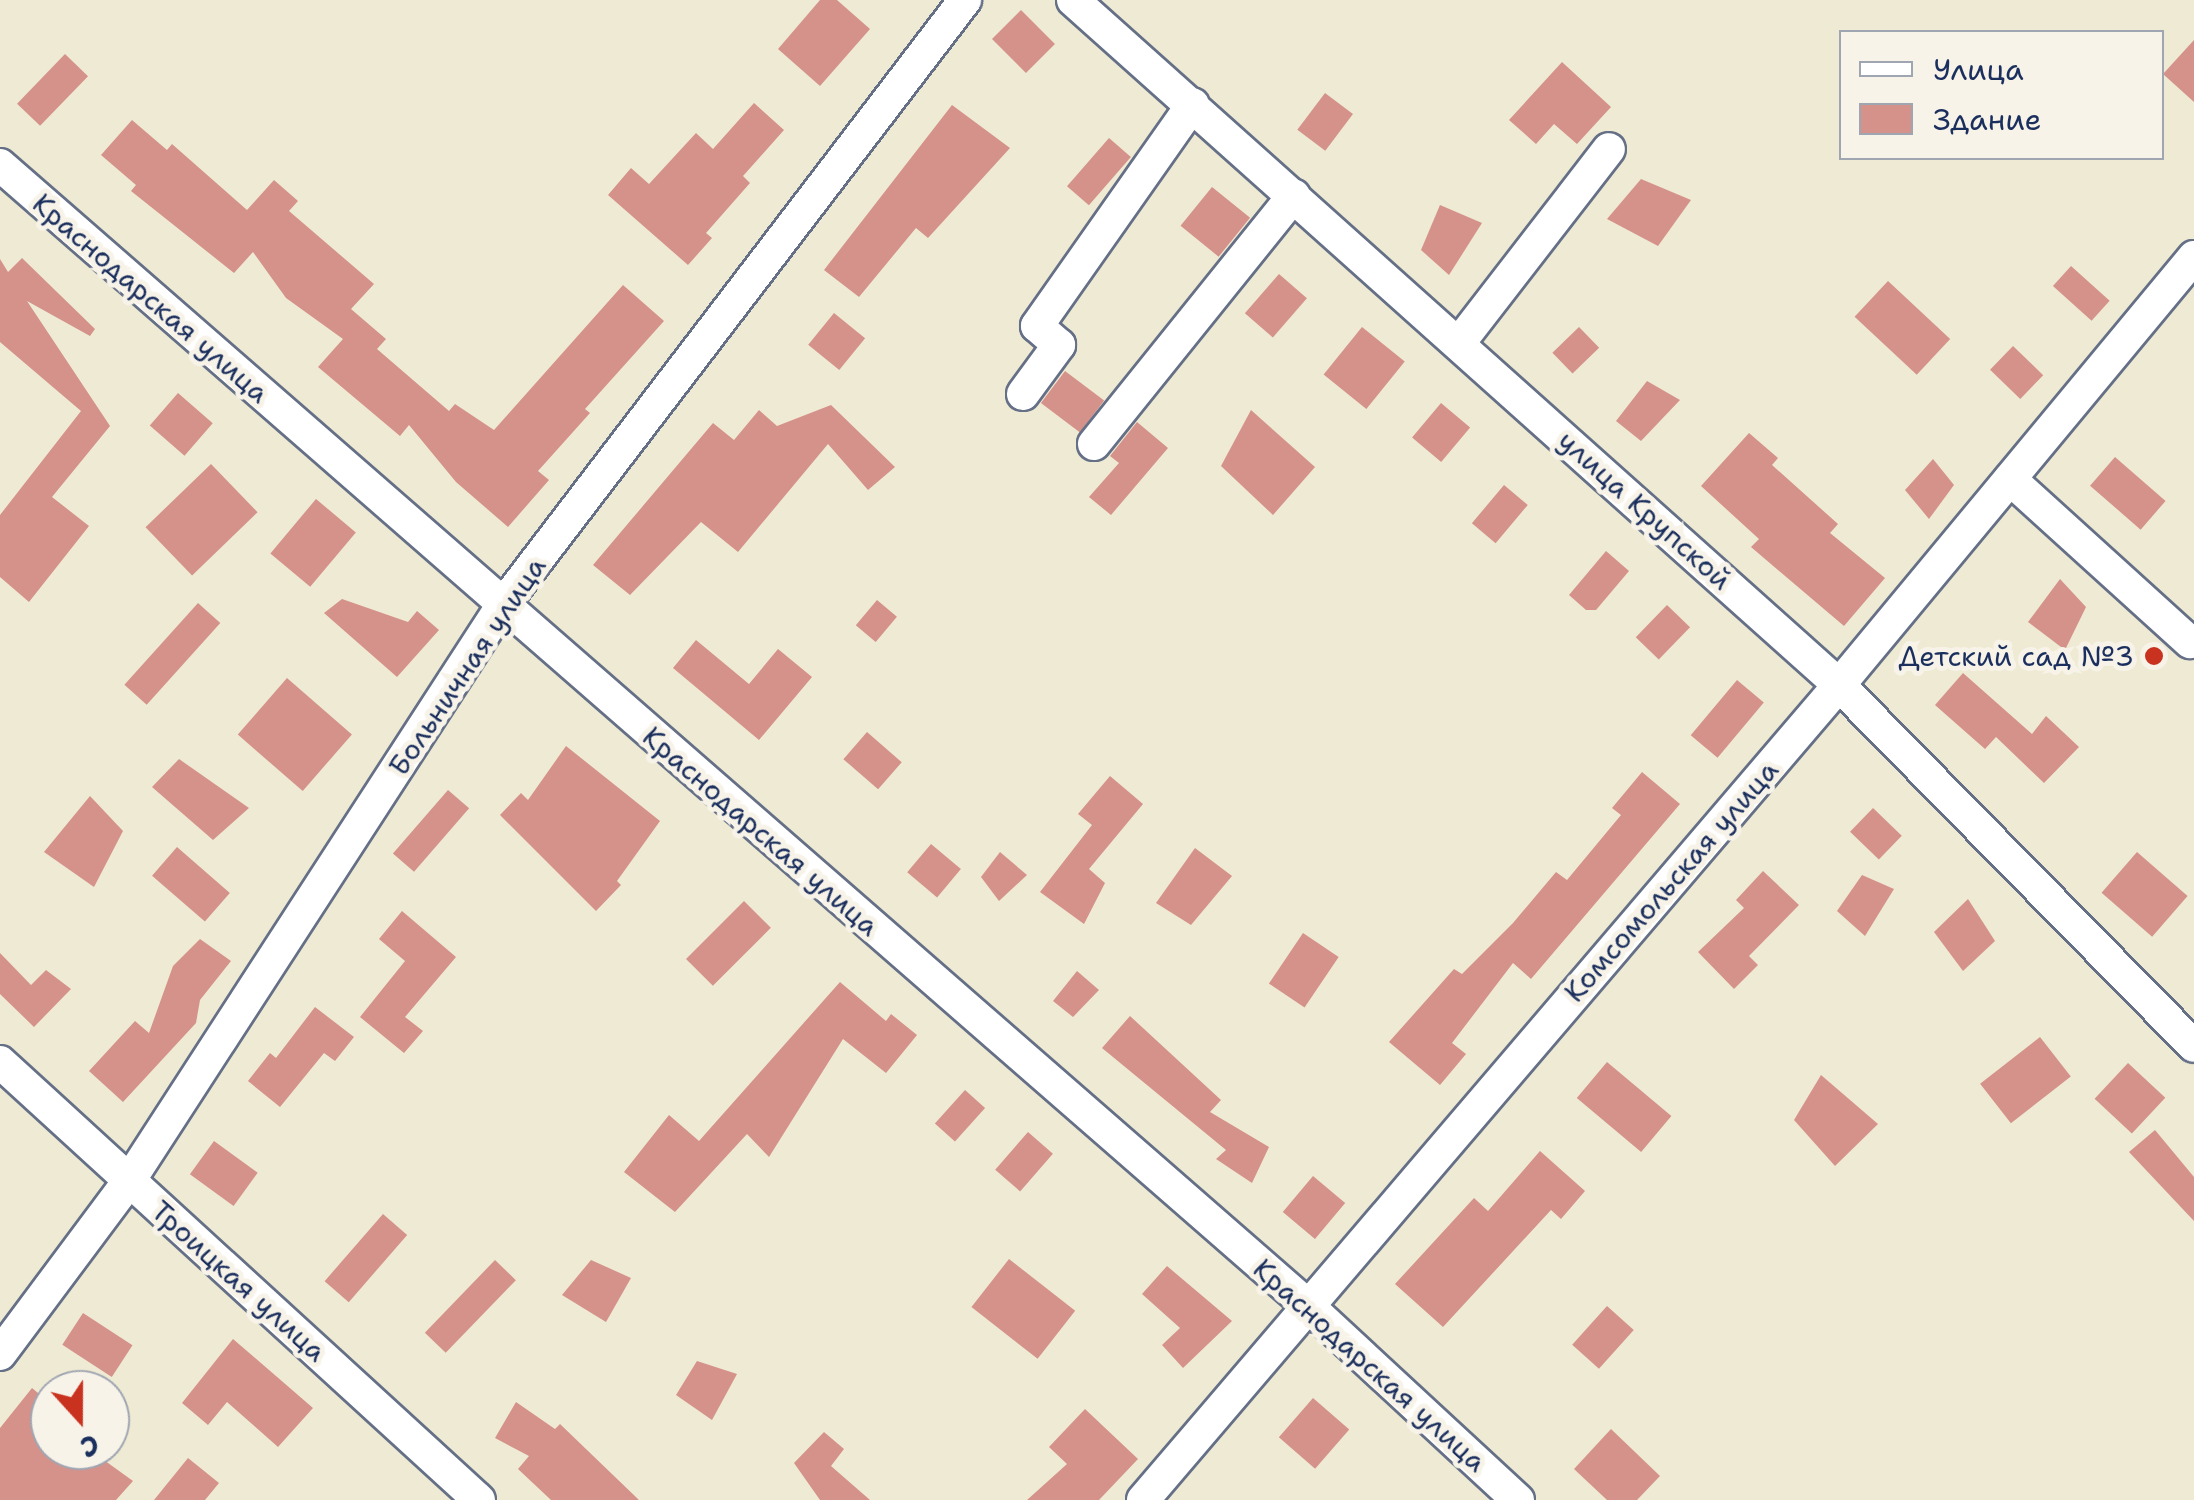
<!DOCTYPE html>
<meta charset="utf-8">
<style>
body{margin:0}
#map{position:relative;width:2194px;height:1500px;overflow:hidden;background:#efead3;font-family:"Shantell Sans",sans-serif}
div>[style]{position:absolute}
.building>*{inset:0;background:#d4928b;transform-origin:0 0}
.roads{filter:drop-shadow(2px 0 #657087) drop-shadow(-2px 0 #657087) drop-shadow(0 2px #657087) drop-shadow(0 -2px #657087)}
.minor>*{height:32px;margin:-16px;padding:0 16px;transform-origin:16px;border-radius:16px;background:#fff}
.dots>*{width:28px;height:28px;translate:-50% -50%;box-sizing:border-box;border:5px solid #f7f3e8;border-radius:50%}
span{translate:-50% -50%;white-space:nowrap;text-align:center;line-height:1.15;-webkit-text-stroke:10px #f7f3e8;paint-order:stroke}
.street-label{font-size:28px;color:#1b2f5e}
.poi-label{font-size:28px;color:#1b2f5e}
.right{translate:-100% -50%;text-align:right}
.legend{position:absolute;left:1839px;top:30px;width:325px;height:130px;box-sizing:border-box;background:#f7f3e8;border:2px solid #9fa5b1;margin:0;padding:12px 18px;list-style:none;font-size:30px;color:#1b2f5e}
.legend li{display:flex;align-items:center;gap:20px;height:50px}
.legend b{width:50px;border:2px solid #9fa5b1}
.north{position:absolute;left:30px;top:1370px;width:100px;height:100px;box-sizing:border-box;background:#f7f3e8;border:2px solid #9fa5b1;border-radius:50%;rotate:159deg;font-size:28px;font-weight:700;line-height:40px;text-align:center;color:#1b2f5e}
.north::after{content:'';display:block;margin:auto;width:35px;height:45px;background:#c8321e;clip-path:polygon(50% 0,100% 100%,50% 72%,0 100%)}
</style>
<div id="map">
<div class="building">
<i style="clip-path:polygon(820px 0,837px 0,870px 29px,820px 86px,778px 49px)"></i>
<i style="left:1021px;top:10px;width:48px;height:41px;rotate:45deg"></i>
<i style="clip-path:polygon(2194px 40px,2194px 102px,2163px 74px)"></i>
<i style="left:65px;top:54px;width:32px;height:69px;rotate:44deg"></i>
<i style="clip-path:polygon(1562px 62px,1611px 107px,1577px 144px,1554px 124px,1536px 144px,1509px 120px)"></i>
<i style="left:1325px;top:93px;width:35px;height:46px;rotate:37deg"></i>
<i style="clip-path:polygon(754px 103px,784px 130px,743px 176px,750px 183px,706px 233px,712px 238px,688px 265px,608px 195px,631px 168px,649px 184px,696px 133px,713px 149px)"></i>
<i style="clip-path:polygon(952px 105px,1010px 148px,928px 238px,916px 228px,859px 297px,824px 270px)"></i>
<i style="clip-path:polygon(132px 120px,167px 150px,172px 144px,247px 210px,274px 180px,298px 201px,289px 211px,374px 284px,351px 309px,386px 339px,377px 349px,449px 411px,455px 404px,494px 430px,623px 285px,664px 321px,585px 409px,590px 413px,538px 471px,549px 480px,508px 527px,456px 482px,409px 425px,400px 436px,318px 367px,343px 339px,286px 298px,253px 252px,234px 273px,131px 191px,136px 185px,101px 155px)"></i>
<i style="left:1109px;top:138px;width:29px;height:64px;rotate:41deg"></i>
<i style="clip-path:polygon(1641px 179px,1691px 200px,1658px 246px,1607px 219px)"></i>
<i style="left:1212px;top:187px;width:49px;height:50px;rotate:39deg"></i>
<i style="clip-path:polygon(1440px 205px,1482px 223px,1449px 275px,1421px 250px)"></i>
<i style="clip-path:polygon(22px 258px,95px 329px,90px 336px,27px 301px,110px 426px,52px 497px,89px 526px,29px 602px,0 577px,0 515px,81px 411px,0 342px,0 259px,8px 272px)"></i>
<i style="left:2071px;top:266px;width:52px;height:27px;rotate:42deg"></i>
<i style="left:1279px;top:274px;width:37px;height:52px;rotate:41deg"></i>
<i style="left:1888px;top:281px;width:85px;height:49px;rotate:43deg"></i>
<i style="left:834px;top:313px;width:40px;height:41px;rotate:39deg"></i>
<i style="left:1362px;top:327px;width:55px;height:61px;rotate:39deg"></i>
<i style="left:1579px;top:327px;width:29px;height:37px;rotate:46deg"></i>
<i style="left:2013px;top:346px;width:42px;height:33px;rotate:44deg"></i>
<i style="left:1065px;top:371px;width:49px;height:40px;rotate:37deg"></i>
<i style="clip-path:polygon(1647px 381px,1680px 400px,1641px 441px,1616px 421px)"></i>
<i style="left:178px;top:393px;width:46px;height:43px;rotate:41deg"></i>
<i style="left:1441px;top:403px;width:38px;height:45px;rotate:40deg"></i>
<i style="clip-path:polygon(831px 405px,895px 467px,868px 490px,828px 444px,738px 552px,701px 522px,630px 595px,593px 565px,713px 423px,734px 440px,759px 410px,777px 426px)"></i>
<i style="clip-path:polygon(1251px 410px,1315px 467px,1273px 515px,1221px 466px)"></i>
<i style="clip-path:polygon(1137px 422px,1168px 448px,1111px 515px,1089px 497px,1119px 463px,1110px 456px)"></i>
<i style="clip-path:polygon(1749px 433px,1778px 458px,1772px 465px,1838px 524px,1830px 533px,1885px 578px,1844px 626px,1751px 547px,1759px 539px,1701px 486px)"></i>
<i style="left:2115px;top:457px;width:67px;height:38px;rotate:41deg"></i>
<i style="clip-path:polygon(1933px 459px,1954px 485px,1929px 519px,1905px 490px)"></i>
<i style="left:211px;top:464px;width:67px;height:91px;rotate:46deg"></i>
<i style="left:1504px;top:485px;width:31px;height:50px;rotate:40deg"></i>
<i style="left:316px;top:499px;width:52px;height:71px;rotate:40deg"></i>
<i style="clip-path:polygon(1606px 551px,1629px 571px,1596px 610px,1586px 610px,1569px 595px)"></i>
<i style="clip-path:polygon(2060px 579px,2086px 607px,2065px 650px,2028px 622px)"></i>
<i style="clip-path:polygon(342px 599px,408px 622px,417px 611px,439px 630px,397px 677px,324px 613px)"></i>
<i style="left:877px;top:600px;width:26px;height:33px;rotate:40deg"></i>
<i style="left:198px;top:603px;width:30px;height:110px;rotate:42deg"></i>
<i style="left:1667px;top:605px;width:32px;height:45px;rotate:44deg"></i>
<i style="clip-path:polygon(696px 640px,749px 684px,778px 649px,812px 677px,759px 740px,673px 668px)"></i>
<i style="clip-path:polygon(1963px 673px,2032px 734px,2046px 716px,2079px 747px,2044px 783px,1996px 737px,1985px 749px,1935px 705px)"></i>
<i style="left:287px;top:678px;width:86px;height:75px;rotate:41deg"></i>
<i style="left:1737px;top:680px;width:35px;height:72px;rotate:40deg"></i>
<i style="left:867px;top:732px;width:46px;height:36px;rotate:41deg"></i>
<i style="clip-path:polygon(566px 746px,660px 821px,617px 881px,621px 885px,596px 911px,500px 815px,521px 793px,528px 800px)"></i>
<i style="clip-path:polygon(179px 759px,249px 808px,213px 840px,152px 787px)"></i>
<i style="clip-path:polygon(1642px 772px,1680px 804px,1531px 979px,1513px 963px,1452px 1043px,1466px 1054px,1440px 1085px,1389px 1042px,1454px 969px,1462px 974px,1513px 923px,1556px 872px,1567px 880px,1621px 815px,1612px 808px)"></i>
<i style="clip-path:polygon(1110px 776px,1143px 804px,1089px 869px,1105px 883px,1084px 924px,1040px 892px,1092px 825px,1078px 814px)"></i>
<i style="left:448px;top:790px;width:28px;height:84px;rotate:41deg"></i>
<i style="clip-path:polygon(90px 796px,123px 831px,94px 887px,44px 852px)"></i>
<i style="left:1873px;top:808px;width:40px;height:33px;rotate:44deg"></i>
<i style="left:931px;top:844px;width:39px;height:37px;rotate:40deg"></i>
<i style="left:177px;top:847px;width:70px;height:38px;rotate:41deg"></i>
<i style="clip-path:polygon(1195px 848px,1232px 876px,1191px 925px,1156px 903px)"></i>
<i style="clip-path:polygon(1000px 852px,1027px 875px,999px 901px,981px 877px)"></i>
<i style="left:2137px;top:852px;width:67px;height:54px;rotate:41deg"></i>
<i style="clip-path:polygon(1763px 871px,1799px 905px,1749px 956px,1758px 965px,1734px 989px,1698px 952px,1744px 908px,1736px 900px)"></i>
<i style="clip-path:polygon(1862px 875px,1894px 889px,1865px 936px,1837px 911px)"></i>
<i style="clip-path:polygon(1968px 899px,1995px 941px,1963px 971px,1934px 932px)"></i>
<i style="left:744px;top:901px;width:38px;height:82px;rotate:45deg"></i>
<i style="clip-path:polygon(402px 911px,456px 957px,405px 1017px,423px 1031px,404px 1053px,360px 1017px,405px 961px,379px 939px)"></i>
<i style="left:1303px;top:933px;width:43px;height:61px;rotate:34deg"></i>
<i style="clip-path:polygon(200px 939px,231px 961px,200px 1000px,196px 1023px,123px 1102px,89px 1071px,135px 1021px,149px 1033px,173px 966px)"></i>
<i style="clip-path:polygon(0 953px,31px 985px,46px 970px,71px 989px,34px 1027px,0 994px)"></i>
<i style="clip-path:polygon(1077px 971px,1099px 990px,1073px 1017px,1053px 1001px)"></i>
<i style="clip-path:polygon(840px 982px,886px 1021px,891px 1014px,917px 1035px,886px 1073px,843px 1039px,769px 1157px,747px 1134px,675px 1212px,624px 1172px,669px 1115px,699px 1141px)"></i>
<i style="clip-path:polygon(315px 1007px,354px 1037px,335px 1061px,324px 1053px,280px 1107px,248px 1081px,270px 1053px,276px 1058px)"></i>
<i style="clip-path:polygon(1130px 1016px,1221px 1100px,1210px 1112px,1269px 1147px,1252px 1183px,1216px 1159px,1226px 1150px,1102px 1048px)"></i>
<i style="left:2040px;top:1037px;width:50px;height:76px;rotate:52deg"></i>
<i style="left:1607px;top:1062px;width:84px;height:47px;rotate:40deg"></i>
<i style="left:2128px;top:1063px;width:51px;height:49px;rotate:43deg"></i>
<i style="clip-path:polygon(1821px 1075px,1878px 1124px,1835px 1166px,1794px 1120px)"></i>
<i style="left:965px;top:1090px;width:27px;height:45px;rotate:42deg"></i>
<i style="clip-path:polygon(2155px 1130px,2194px 1177px,2194px 1221px,2129px 1152px)"></i>
<i style="left:1028px;top:1132px;width:33px;height:50px;rotate:41deg"></i>
<i style="left:214px;top:1141px;width:54px;height:41px;rotate:36deg"></i>
<i style="clip-path:polygon(1540px 1151px,1585px 1191px,1561px 1219px,1551px 1210px,1443px 1327px,1395px 1284px,1474px 1198px,1488px 1211px)"></i>
<i style="left:1313px;top:1176px;width:42px;height:47px;rotate:40deg"></i>
<i style="left:383px;top:1214px;width:32px;height:89px;rotate:41deg"></i>
<i style="left:1009px;top:1259px;width:84px;height:61px;rotate:38deg"></i>
<i style="left:495px;top:1260px;width:29px;height:101px;rotate:44deg"></i>
<i style="clip-path:polygon(591px 1260px,631px 1278px,606px 1322px,562px 1295px)"></i>
<i style="clip-path:polygon(1167px 1266px,1232px 1321px,1183px 1368px,1162px 1345px,1180px 1328px,1142px 1294px)"></i>
<i style="left:1607px;top:1306px;width:36px;height:52px;rotate:42deg"></i>
<i style="left:83px;top:1313px;width:59px;height:38px;rotate:33deg"></i>
<i style="clip-path:polygon(233px 1339px,313px 1408px,278px 1447px,227px 1402px,208px 1425px,182px 1403px)"></i>
<i style="clip-path:polygon(697px 1361px,737px 1374px,712px 1420px,676px 1395px)"></i>
<i style="clip-path:polygon(32px 1388px,50px 1403px,50px 1450px,90px 1450px,133px 1481px,116px 1500px,0 1500px,0 1428px)"></i>
<i style="left:1313px;top:1398px;width:48px;height:52px;rotate:41deg"></i>
<i style="clip-path:polygon(516px 1402px,555px 1429px,560px 1424px,639px 1500px,551px 1500px,518px 1469px,529px 1456px,495px 1438px)"></i>
<i style="clip-path:polygon(1085px 1409px,1138px 1459px,1099px 1500px,1027px 1500px,1067px 1464px,1049px 1447px)"></i>
<i style="clip-path:polygon(1611px 1429px,1660px 1476px,1637px 1500px,1607px 1500px,1574px 1469px)"></i>
<i style="clip-path:polygon(824px 1432px,844px 1449px,831px 1466px,870px 1500px,820px 1500px,794px 1463px)"></i>
<i style="clip-path:polygon(188px 1458px,219px 1483px,205px 1500px,154px 1500px)"></i>
</div>
<div class="roads">
<div class="minor">
<i style="left:1073px;top:0;width:1028px;rotate:41.8deg"></i>
<i style="left:1839px;top:685px;width:506px;rotate:45.48deg"></i>
<i style="left:0;top:165px;width:1733px;rotate:41.09deg"></i>
<i style="left:1306px;top:1304px;width:289px;rotate:42.8deg"></i>
<i style="left:1459px;top:343px;width:245px;rotate:-52.3deg"></i>
<i style="left:1023px;top:394px;width:61px;rotate:-53.7deg"></i>
<i style="left:1059px;top:345px;width:29px;rotate:-139deg"></i>
<i style="left:1037px;top:326px;width:271px;rotate:-54.9deg"></i>
<i style="left:1094px;top:444px;width:319px;rotate:-51.2deg"></i>
<i style="left:2010px;top:479px;width:243px;rotate:42.2deg"></i>
<i style="left:0;top:1062px;width:649px;rotate:42.44deg"></i>
<i style="left:0;top:1354px;width:216px;rotate:-53.3deg"></i>
<i style="left:129px;top:1181px;width:685px;rotate:-57.03deg"></i>
<i style="left:502px;top:606px;width:763px;rotate:-52.62deg"></i>
<i style="left:1143px;top:1500px;width:1072px;rotate:-49.5deg"></i>
<i style="left:1839px;top:685px;width:556px;rotate:-50.33deg"></i>
</div>
</div>
<div class="dots">
<i style="left:2154px;top:656px;background:#c8321e"></i>
</div>
<div class="street-label">
<span style="left:151px;top:298px;rotate:41deg">Краснодарская улица</span>
<span style="left:1645px;top:510px;rotate:42deg">улица Крупской</span>
<span style="left:467px;top:666px;rotate:-56deg">Больничная улица</span>
<span style="left:761px;top:831px;rotate:41deg">Краснодарская улица</span>
<span style="left:1671px;top:881px;rotate:-49deg">Комсомольская улица</span>
<span style="left:239px;top:1281px;rotate:42deg">Троицкая улица</span>
<span style="left:1370px;top:1365px;rotate:42deg">Краснодарская улица</span>
</div>
<div class="poi-label">
<span class="right" style="left:2134px;top:656px">Детский сад №3</span>
</div>
<ul class="legend">
<li><b style="height:12px;background:#fff"></b>Улица</li>
<li><b style="height:28px;background:#d4928b"></b>Здание</li>
</ul>
<div class="north">С</div>
</div>
